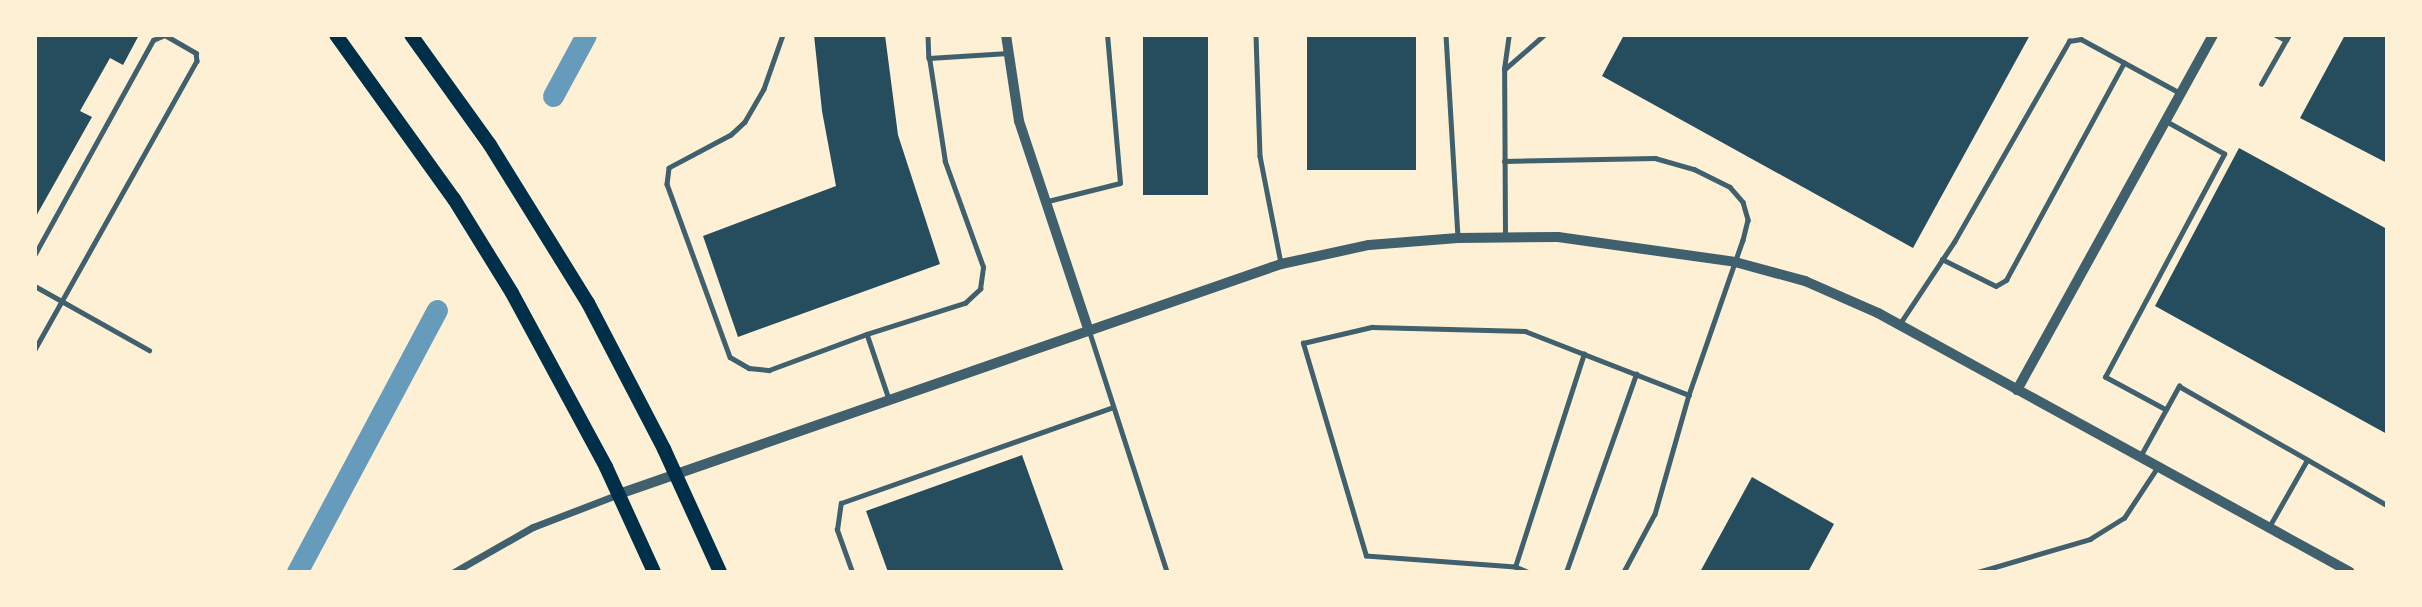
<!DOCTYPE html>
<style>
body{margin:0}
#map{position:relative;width:2422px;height:607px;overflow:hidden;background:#fdf0d5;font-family:Montserrat,sans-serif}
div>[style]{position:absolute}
.canal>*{height:21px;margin:-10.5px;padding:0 10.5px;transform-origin:10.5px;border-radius:10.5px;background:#669bbc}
.building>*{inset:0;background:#264d5e;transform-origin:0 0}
.service>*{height:4.5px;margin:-2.25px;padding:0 2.25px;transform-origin:2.25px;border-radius:2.25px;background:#3f606c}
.minor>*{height:7px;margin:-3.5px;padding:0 3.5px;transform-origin:3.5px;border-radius:3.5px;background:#3f606c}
.tertiary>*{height:10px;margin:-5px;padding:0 5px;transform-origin:5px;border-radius:5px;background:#3f606c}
.trunk>*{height:14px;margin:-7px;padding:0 7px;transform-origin:7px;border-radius:7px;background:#003049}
span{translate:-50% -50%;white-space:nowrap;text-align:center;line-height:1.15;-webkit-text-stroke:5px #fdf0d5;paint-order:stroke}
.frame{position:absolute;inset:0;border:37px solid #fdf0d5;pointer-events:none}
</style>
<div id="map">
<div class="canal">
<i style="left:553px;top:96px;width:69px;rotate:-61.6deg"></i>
<i style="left:297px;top:572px;width:297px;rotate:-61.9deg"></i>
</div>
<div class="building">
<i style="clip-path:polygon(36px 35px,139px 35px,123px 65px,110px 58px,80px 111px,92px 117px,35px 218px)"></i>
<i style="clip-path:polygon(814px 35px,885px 35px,898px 135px,940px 264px,738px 337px,703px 236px,836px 186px,822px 111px)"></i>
<i style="left:1143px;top:35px;width:65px;height:160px"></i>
<i style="left:1307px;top:35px;width:109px;height:135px"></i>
<i style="clip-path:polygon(1624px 35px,2030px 35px,1913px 248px,1602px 76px)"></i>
<i style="clip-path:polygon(2345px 35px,2387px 35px,2387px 163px,2300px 118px)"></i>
<i style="clip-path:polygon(2239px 148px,2387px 229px,2387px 434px,2155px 306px)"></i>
<i style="clip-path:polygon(1022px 455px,1064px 572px,888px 572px,866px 511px)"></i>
<i style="clip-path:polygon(1752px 477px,1834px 524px,1808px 572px,1700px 572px)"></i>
</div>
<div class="service">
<i style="left:783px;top:35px;width:57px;rotate:109.4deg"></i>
<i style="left:764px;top:89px;width:38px;rotate:120deg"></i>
<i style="left:745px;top:122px;width:19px;rotate:137deg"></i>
<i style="left:731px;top:135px;width:70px;rotate:152deg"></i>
<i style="left:669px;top:168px;width:16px;rotate:97deg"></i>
<i style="left:667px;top:184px;width:184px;rotate:70deg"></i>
<i style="left:730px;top:357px;width:22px;rotate:30deg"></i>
<i style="left:749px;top:368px;width:20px;rotate:6deg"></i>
<i style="left:769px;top:370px;width:104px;rotate:-20.2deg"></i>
<i style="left:867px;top:334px;width:69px;rotate:71.3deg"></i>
<i style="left:928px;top:35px;width:23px;rotate:88deg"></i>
<i style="left:1256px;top:35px;width:121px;rotate:88.1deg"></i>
<i style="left:1260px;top:156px;width:109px;rotate:78.9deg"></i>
<i style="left:1446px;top:35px;width:202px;rotate:86.6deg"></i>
<i style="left:2276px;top:35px;width:11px;rotate:27deg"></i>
<i style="left:2286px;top:40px;width:6px;rotate:-59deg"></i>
<i style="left:1505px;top:69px;width:52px;rotate:-41.1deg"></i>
<i style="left:2261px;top:84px;width:51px;rotate:-60.4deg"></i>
<i style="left:1504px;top:161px;width:151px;rotate:-1.1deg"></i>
<i style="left:1655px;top:158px;width:41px;rotate:15.8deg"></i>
<i style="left:1694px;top:169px;width:40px;rotate:26.6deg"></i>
<i style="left:1730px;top:187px;width:20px;rotate:49deg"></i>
<i style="left:1743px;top:202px;width:19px;rotate:74deg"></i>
<i style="left:1748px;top:220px;width:21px;rotate:104deg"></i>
<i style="left:1743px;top:240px;width:164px;rotate:109.2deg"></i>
<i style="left:1689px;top:395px;width:124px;rotate:105.9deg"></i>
<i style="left:1655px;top:514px;width:66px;rotate:118.1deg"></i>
<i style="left:1048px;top:201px;width:74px;rotate:-14deg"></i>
<i style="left:1120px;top:183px;width:149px;rotate:-95deg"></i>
<i style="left:1505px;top:235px;width:166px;rotate:-90.3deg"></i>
<i style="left:1504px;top:69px;width:34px;rotate:-82deg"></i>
<i style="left:35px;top:254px;width:244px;rotate:-61.1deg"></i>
<i style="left:153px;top:40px;width:13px;rotate:-23deg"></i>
<i style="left:165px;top:35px;width:36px;rotate:30deg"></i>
<i style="left:196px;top:53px;width:8px;rotate:83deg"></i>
<i style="left:197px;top:61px;width:331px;rotate:119.3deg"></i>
<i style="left:1942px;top:259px;width:60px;rotate:26.6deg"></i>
<i style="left:1996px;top:286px;width:12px;rotate:-31deg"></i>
<i style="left:2006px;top:280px;width:247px;rotate:-61.5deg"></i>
<i style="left:35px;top:286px;width:131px;rotate:29.3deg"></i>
<i style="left:1899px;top:325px;width:100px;rotate:-56.5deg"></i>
<i style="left:1954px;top:242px;width:232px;rotate:-60.2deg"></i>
<i style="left:2069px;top:41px;width:12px;rotate:-9deg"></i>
<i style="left:2081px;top:39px;width:113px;rotate:28.6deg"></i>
<i style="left:1090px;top:333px;width:251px;rotate:72.1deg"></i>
<i style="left:867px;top:334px;width:103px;rotate:-17.6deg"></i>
<i style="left:965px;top:303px;width:21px;rotate:-43deg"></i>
<i style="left:980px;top:289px;width:22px;rotate:-82deg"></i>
<i style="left:983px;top:267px;width:112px;rotate:-109.9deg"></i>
<i style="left:945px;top:162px;width:105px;rotate:-98.7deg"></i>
<i style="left:929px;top:58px;width:79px;rotate:-3.6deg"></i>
<i style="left:2166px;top:410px;width:69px;rotate:-151.6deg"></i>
<i style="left:2105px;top:377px;width:253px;rotate:-61.9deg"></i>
<i style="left:2224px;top:154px;width:65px;rotate:-150.7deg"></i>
<i style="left:2141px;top:455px;width:79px;rotate:-61.2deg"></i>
<i style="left:2179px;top:386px;width:240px;rotate:29.8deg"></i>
<i style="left:2269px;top:527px;width:77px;rotate:-60.4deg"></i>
<i style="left:1515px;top:567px;width:224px;rotate:-72.1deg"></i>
<i style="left:852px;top:572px;width:45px;rotate:-109.7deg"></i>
<i style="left:837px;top:530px;width:27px;rotate:-82deg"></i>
<i style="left:841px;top:503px;width:288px;rotate:-19.4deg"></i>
<i style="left:1527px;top:572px;width:13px;rotate:-157deg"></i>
<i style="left:1515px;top:567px;width:149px;rotate:-175.8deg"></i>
<i style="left:1366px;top:556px;width:222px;rotate:-106.5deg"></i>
<i style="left:1303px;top:343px;width:71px;rotate:-13.1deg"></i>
<i style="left:1372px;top:327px;width:153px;rotate:1.5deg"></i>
<i style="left:1525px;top:331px;width:176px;rotate:21.3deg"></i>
<i style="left:1566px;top:572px;width:210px;rotate:-70.5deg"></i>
<i style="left:1978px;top:572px;width:117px;rotate:-16.4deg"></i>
<i style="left:2090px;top:539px;width:40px;rotate:-32deg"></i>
<i style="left:2124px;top:518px;width:60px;rotate:-56.6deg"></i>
</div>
<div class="minor">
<i style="left:454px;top:572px;width:91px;rotate:-29.7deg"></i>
<i style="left:533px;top:527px;width:92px;rotate:-21deg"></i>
</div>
<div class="tertiary">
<i style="left:1006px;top:35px;width:87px;rotate:81.4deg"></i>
<i style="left:1019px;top:121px;width:219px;rotate:71.6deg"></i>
<i style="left:2017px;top:390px;width:406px;rotate:-61.1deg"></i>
<i style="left:619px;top:494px;width:701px;rotate:-19.16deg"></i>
<i style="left:1281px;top:264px;width:90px;rotate:-12.2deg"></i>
<i style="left:1369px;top:245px;width:89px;rotate:-4.5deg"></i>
<i style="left:1458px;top:238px;width:100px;rotate:-0.6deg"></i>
<i style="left:1558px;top:237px;width:179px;rotate:8deg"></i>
<i style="left:1735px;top:262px;width:73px;rotate:15.2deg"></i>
<i style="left:1805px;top:281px;width:80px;rotate:23.7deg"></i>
<i style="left:1878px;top:313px;width:538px;rotate:28.75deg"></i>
</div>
<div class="trunk">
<i style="left:336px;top:35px;width:202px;rotate:54.3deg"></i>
<i style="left:454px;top:199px;width:110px;rotate:58.3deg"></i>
<i style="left:512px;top:293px;width:198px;rotate:61.6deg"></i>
<i style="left:606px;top:467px;width:115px;rotate:65.4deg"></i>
<i style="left:411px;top:35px;width:135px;rotate:54.3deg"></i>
<i style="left:490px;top:145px;width:186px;rotate:58.2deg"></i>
<i style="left:588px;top:303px;width:165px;rotate:62.5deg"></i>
<i style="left:664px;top:449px;width:135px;rotate:65.5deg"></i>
</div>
<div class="frame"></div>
</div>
